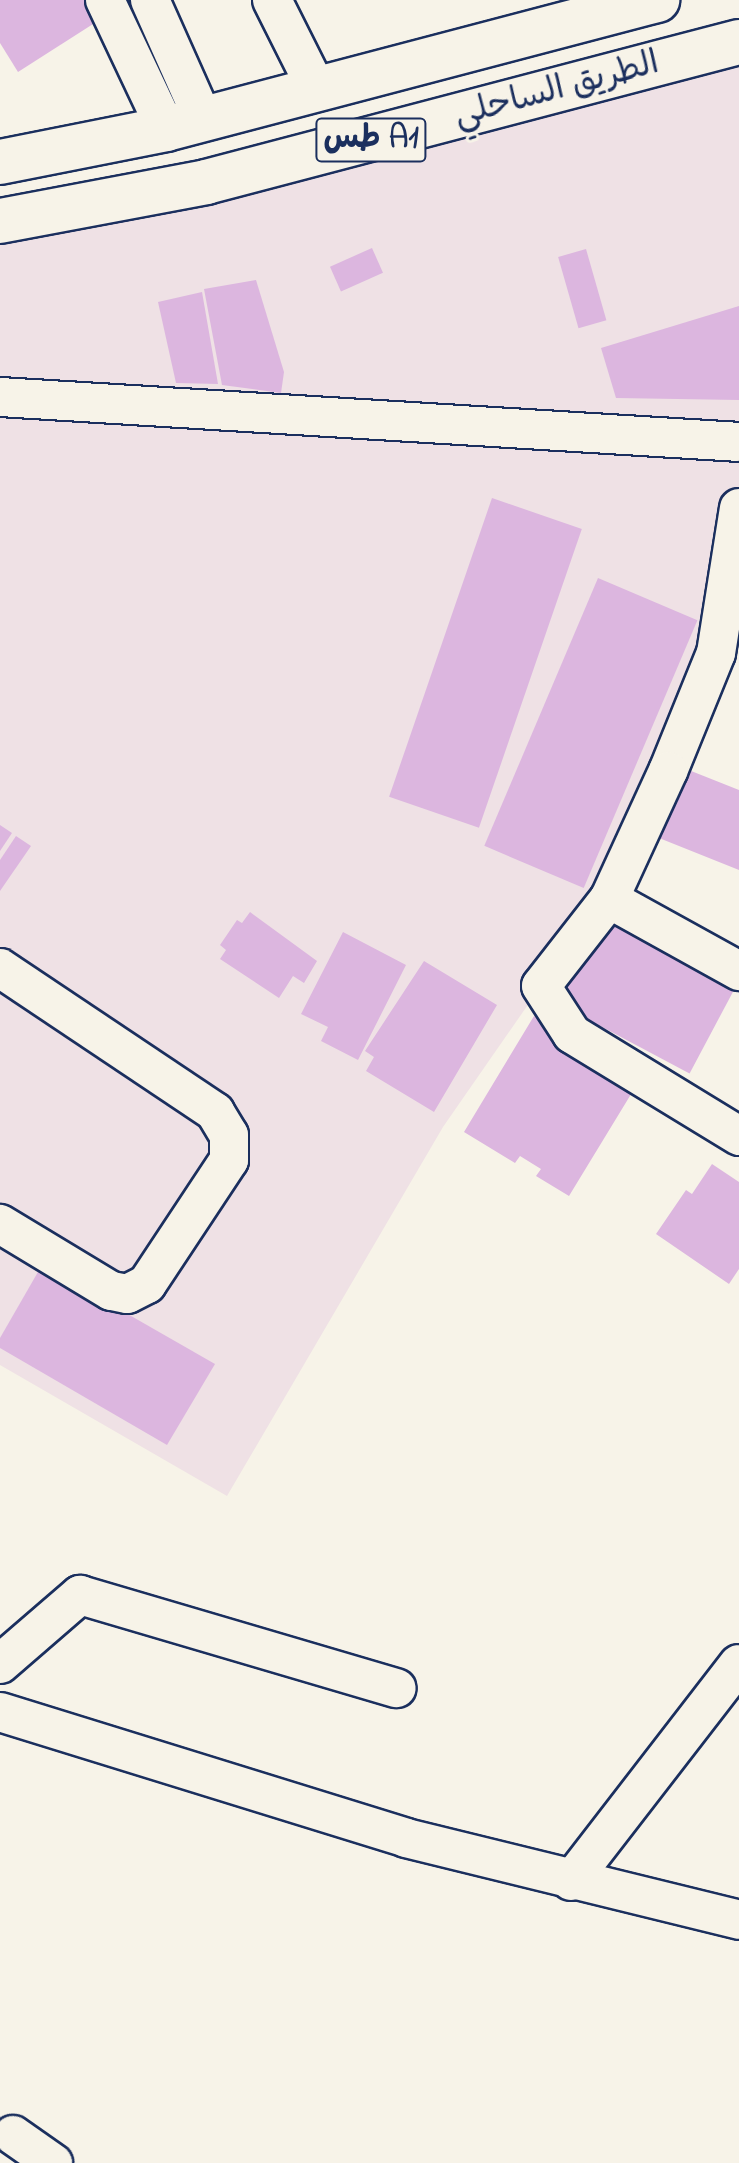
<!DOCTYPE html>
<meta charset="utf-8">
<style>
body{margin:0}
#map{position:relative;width:739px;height:2163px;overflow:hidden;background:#f7f3e8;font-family:"Indie Flower","Playpen Sans Arabic",sans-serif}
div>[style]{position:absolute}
.built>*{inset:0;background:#efe1e5}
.building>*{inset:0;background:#dcb6df;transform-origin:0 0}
.roads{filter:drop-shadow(2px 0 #1b2f5e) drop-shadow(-2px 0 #1b2f5e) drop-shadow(0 2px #1b2f5e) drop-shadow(0 -2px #1b2f5e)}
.minor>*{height:38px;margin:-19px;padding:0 19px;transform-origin:19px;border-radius:19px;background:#f7f3e8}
.highway>*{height:44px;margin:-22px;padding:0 22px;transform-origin:22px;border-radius:22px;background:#f7f3e8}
span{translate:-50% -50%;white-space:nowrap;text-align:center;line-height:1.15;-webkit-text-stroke:6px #f7f3e8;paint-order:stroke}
.shield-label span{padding:2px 6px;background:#f7f3e8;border:2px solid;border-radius:6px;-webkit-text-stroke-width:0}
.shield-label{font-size:32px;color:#1b2f5e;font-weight:700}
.street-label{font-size:34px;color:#1b2f5e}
</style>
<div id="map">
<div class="built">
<i style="clip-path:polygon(739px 42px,739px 508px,698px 695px,541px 986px,443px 1127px,227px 1496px,0 1365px,0 221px)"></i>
</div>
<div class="building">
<i style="clip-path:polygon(0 0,93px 0,104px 17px,18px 72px,0 43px)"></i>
<i style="left:372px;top:248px;width:27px;height:46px;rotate:66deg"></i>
<i style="left:586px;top:249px;width:74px;height:29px;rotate:74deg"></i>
<i style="clip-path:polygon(256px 280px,284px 372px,281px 393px,222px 385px,204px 289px)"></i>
<i style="clip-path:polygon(202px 292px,218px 384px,176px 383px,158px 302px)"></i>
<i style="clip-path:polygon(739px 306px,739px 400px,616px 398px,601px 348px)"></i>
<i style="left:492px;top:498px;width:95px;height:316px;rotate:19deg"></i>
<i style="left:598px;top:578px;width:108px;height:291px;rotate:23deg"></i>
<i style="clip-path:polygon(676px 765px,739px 790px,739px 870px,649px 834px)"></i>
<i style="clip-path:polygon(0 825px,12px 833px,0 851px)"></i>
<i style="clip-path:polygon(16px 836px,31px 846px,0 891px,0 860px)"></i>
<i style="clip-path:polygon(250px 912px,317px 961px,304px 983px,293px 976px,279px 998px,220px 959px,226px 950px,220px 945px,237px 920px,242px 923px)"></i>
<i style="left:604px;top:917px;width:149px;height:98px;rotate:28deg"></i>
<i style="clip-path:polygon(343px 932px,406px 965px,358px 1060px,321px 1041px,328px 1027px,301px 1014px)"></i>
<i style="clip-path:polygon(424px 961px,497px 1005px,434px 1112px,366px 1071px,374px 1057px,365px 1051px)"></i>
<i style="clip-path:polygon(534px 1016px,636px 1086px,569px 1196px,536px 1176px,541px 1169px,520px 1156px,515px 1163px,464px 1132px)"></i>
<i style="clip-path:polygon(712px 1164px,739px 1182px,739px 1269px,729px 1284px,656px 1234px,686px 1190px,692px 1194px)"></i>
<i style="clip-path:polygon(42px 1265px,215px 1364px,167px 1445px,0 1348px,0 1338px)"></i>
</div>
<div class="roads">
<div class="minor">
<i style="left:105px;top:0;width:143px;rotate:64.7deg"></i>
<i style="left:150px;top:0;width:130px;rotate:66deg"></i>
<i style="left:272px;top:0;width:101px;rotate:63.4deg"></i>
<i style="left:0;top:397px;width:740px;rotate:3.48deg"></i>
<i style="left:739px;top:508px;width:147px;rotate:99deg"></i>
<i style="left:716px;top:653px;width:127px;rotate:112.1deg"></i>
<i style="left:668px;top:771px;width:141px;rotate:114.7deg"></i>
<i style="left:609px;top:899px;width:110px;rotate:128deg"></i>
<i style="left:541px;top:986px;width:57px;rotate:57.1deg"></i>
<i style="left:572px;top:1034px;width:196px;rotate:31.4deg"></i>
<i style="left:609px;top:899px;width:149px;rotate:29deg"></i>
<i style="left:0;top:968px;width:259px;rotate:33.8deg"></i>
<i style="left:215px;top:1112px;width:27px;rotate:59deg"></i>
<i style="left:229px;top:1135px;width:25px;rotate:90deg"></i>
<i style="left:229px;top:1160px;width:149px;rotate:123.5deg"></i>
<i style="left:147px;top:1284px;width:22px;rotate:153deg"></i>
<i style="left:127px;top:1294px;width:16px;rotate:-169deg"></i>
<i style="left:111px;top:1291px;width:130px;rotate:-148.9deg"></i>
<i style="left:0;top:1664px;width:106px;rotate:-40.8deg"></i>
<i style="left:80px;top:1595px;width:330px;rotate:16.4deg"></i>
<i style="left:0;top:1712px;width:425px;rotate:17.2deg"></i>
<i style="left:406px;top:1838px;width:343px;rotate:13.8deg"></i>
<i style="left:571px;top:1881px;width:274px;rotate:-52.3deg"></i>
<i style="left:13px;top:2135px;width:49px;rotate:35deg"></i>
</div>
<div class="highway">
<i style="left:0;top:162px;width:169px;rotate:-11.2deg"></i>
<i style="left:166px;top:129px;width:508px;rotate:-14.72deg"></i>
<i style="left:0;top:221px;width:210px;rotate:-10.7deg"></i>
<i style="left:206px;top:182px;width:551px;rotate:-14.72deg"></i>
</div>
</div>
<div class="shield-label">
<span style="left:371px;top:140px">طس A1</span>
</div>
<div class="street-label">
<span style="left:557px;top:91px;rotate:-15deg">الطريق الساحلي</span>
</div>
</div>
